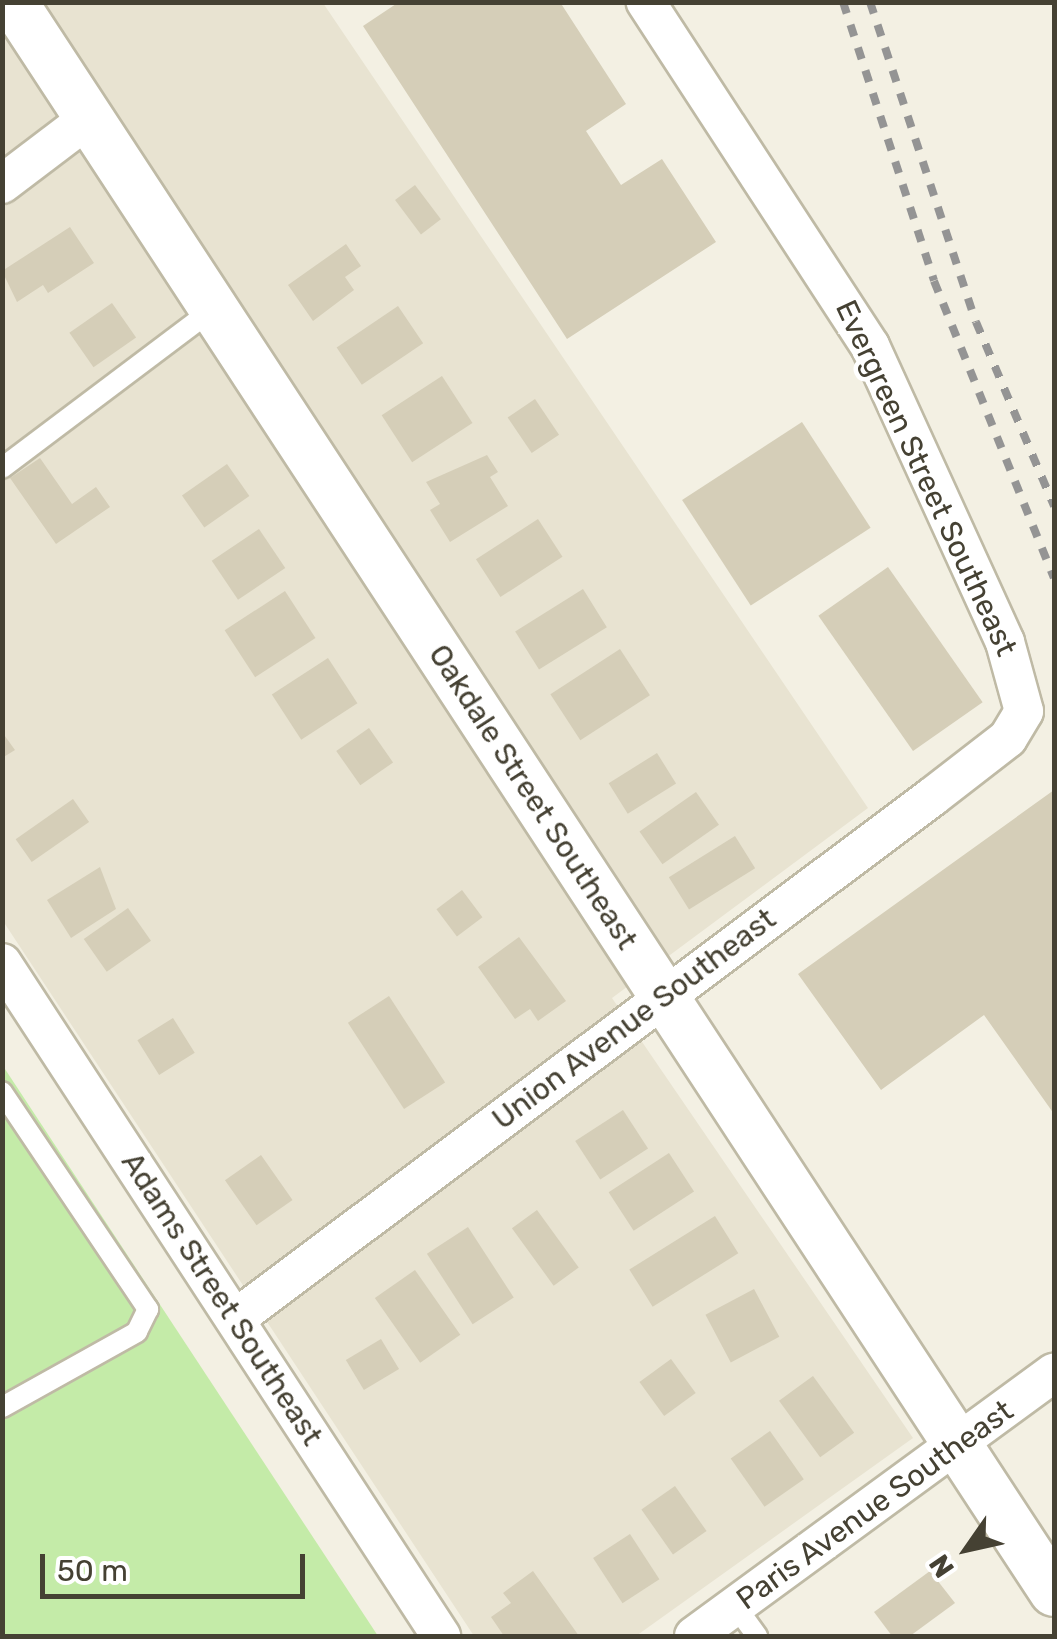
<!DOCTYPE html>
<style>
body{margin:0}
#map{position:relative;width:1057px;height:1639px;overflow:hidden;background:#f3f0e3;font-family:Rubik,sans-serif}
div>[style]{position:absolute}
.residential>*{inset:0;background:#e8e3d1}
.green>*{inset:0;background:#c4eba8}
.building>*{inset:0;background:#d5ceb8;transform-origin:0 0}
.roads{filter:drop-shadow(2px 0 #bfbaa5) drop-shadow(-2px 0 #bfbaa5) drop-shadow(0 2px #bfbaa5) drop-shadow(0 -2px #bfbaa5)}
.service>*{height:20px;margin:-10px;padding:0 10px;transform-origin:10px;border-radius:10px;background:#fff}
.minor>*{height:38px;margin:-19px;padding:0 19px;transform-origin:19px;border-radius:19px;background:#fff}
.tertiary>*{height:48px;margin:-24px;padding:0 24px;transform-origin:24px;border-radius:24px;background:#fff}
.rail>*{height:8px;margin-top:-4px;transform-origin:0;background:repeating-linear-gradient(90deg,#949494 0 12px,transparent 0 24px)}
span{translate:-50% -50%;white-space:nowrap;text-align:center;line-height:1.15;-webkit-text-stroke:9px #fff;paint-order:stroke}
.street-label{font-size:30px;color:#454133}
.frame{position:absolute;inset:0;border:5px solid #454133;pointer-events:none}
.north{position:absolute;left:917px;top:1499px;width:100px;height:100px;-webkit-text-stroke:8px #fff;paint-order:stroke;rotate:236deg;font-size:28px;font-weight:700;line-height:40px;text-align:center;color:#454133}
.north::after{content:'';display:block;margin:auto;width:35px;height:45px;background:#454133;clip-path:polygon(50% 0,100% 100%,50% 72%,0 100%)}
.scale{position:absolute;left:40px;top:1554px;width:265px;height:45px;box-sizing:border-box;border:5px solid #454133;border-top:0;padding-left:12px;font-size:30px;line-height:35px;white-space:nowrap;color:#454133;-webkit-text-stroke:8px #fff;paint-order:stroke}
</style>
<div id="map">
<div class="residential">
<i style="clip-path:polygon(2px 3px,323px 3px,868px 808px,612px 998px,913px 1438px,636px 1636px,474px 1636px,3px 921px)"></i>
</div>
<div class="green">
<i style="clip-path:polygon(3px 1066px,378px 1636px,3px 1636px)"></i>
</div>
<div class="building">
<i style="clip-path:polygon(399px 2px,560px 2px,626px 104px,586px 131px,621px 185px,662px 159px,716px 242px,567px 339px,363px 26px)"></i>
<i style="left:415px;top:185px;width:43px;height:25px;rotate:53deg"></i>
<i style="clip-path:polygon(70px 227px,94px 263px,48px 293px,43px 285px,17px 302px,2px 271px)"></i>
<i style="clip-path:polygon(346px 244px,361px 266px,345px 277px,354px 290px,313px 321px,288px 285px)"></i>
<i style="left:112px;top:303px;width:42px;height:52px;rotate:55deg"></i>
<i style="left:398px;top:306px;width:45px;height:74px;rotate:56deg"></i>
<i style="left:442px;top:376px;width:56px;height:72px;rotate:57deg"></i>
<i style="left:535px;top:399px;width:43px;height:33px;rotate:56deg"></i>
<i style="left:802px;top:422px;width:126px;height:143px;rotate:57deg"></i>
<i style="clip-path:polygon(487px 455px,498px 472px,490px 477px,508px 506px,450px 542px,430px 510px,440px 504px,426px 482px)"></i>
<i style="clip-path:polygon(40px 458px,72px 504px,96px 487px,110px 507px,56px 544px,10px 478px)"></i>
<i style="left:227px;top:464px;width:39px;height:55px;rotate:55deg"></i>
<i style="left:538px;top:519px;width:45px;height:74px;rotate:57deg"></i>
<i style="left:259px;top:529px;width:47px;height:57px;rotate:56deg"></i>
<i style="left:888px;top:567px;width:165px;height:85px;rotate:55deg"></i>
<i style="left:583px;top:589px;width:45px;height:80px;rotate:58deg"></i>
<i style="left:285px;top:591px;width:56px;height:72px;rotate:57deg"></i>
<i style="left:620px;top:649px;width:55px;height:83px;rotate:57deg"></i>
<i style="left:328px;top:658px;width:54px;height:67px;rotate:57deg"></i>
<i style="left:369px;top:728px;width:42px;height:40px;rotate:55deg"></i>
<i style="clip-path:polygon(2px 732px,15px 750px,2px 758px)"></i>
<i style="left:657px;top:753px;width:36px;height:57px;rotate:58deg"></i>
<i style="clip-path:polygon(1054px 790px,1054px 1114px,984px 1015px,881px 1090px,798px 974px)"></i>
<i style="left:696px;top:792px;width:40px;height:69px;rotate:55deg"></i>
<i style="left:73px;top:799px;width:28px;height:70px;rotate:55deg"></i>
<i style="left:735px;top:836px;width:38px;height:78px;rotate:58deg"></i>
<i style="clip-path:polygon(100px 867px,116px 909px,71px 938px,47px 900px)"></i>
<i style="left:462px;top:890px;width:34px;height:32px;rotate:53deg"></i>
<i style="left:128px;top:908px;width:40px;height:54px;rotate:55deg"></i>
<i style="clip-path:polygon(519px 937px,566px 1001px,538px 1021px,530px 1009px,515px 1019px,478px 967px)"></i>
<i style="left:389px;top:996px;width:103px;height:49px;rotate:57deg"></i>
<i style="left:173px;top:1018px;width:41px;height:42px;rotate:58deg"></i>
<i style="left:623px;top:1110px;width:46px;height:57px;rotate:57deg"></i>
<i style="left:669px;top:1153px;width:46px;height:72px;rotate:57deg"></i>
<i style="left:261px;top:1155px;width:55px;height:44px;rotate:55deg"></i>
<i style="left:537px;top:1210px;width:71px;height:31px;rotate:54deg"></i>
<i style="left:715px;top:1216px;width:44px;height:101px;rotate:58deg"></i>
<i style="left:468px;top:1227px;width:84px;height:49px;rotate:57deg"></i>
<i style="left:415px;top:1270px;width:79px;height:49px;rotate:55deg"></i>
<i style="left:754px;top:1289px;width:54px;height:55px;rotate:62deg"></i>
<i style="left:381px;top:1339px;width:35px;height:41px;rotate:59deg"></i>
<i style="left:671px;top:1359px;width:42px;height:39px;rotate:54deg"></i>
<i style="left:813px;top:1376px;width:70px;height:42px;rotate:54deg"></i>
<i style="left:770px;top:1431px;width:59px;height:48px;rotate:55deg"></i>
<i style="left:675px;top:1486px;width:55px;height:41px;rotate:55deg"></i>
<i style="left:630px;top:1534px;width:54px;height:44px;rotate:57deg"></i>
<i style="clip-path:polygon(533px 1571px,579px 1636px,504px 1636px,491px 1617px,511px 1603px,503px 1593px)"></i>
<i style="clip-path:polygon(930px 1571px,955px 1603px,910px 1636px,892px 1636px,874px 1612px)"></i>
</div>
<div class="roads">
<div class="service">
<i style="left:2px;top:468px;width:266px;rotate:-37deg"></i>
<i style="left:2px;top:1092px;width:262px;rotate:56.1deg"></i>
<i style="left:148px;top:1309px;width:25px;rotate:116deg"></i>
<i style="left:137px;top:1332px;width:154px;rotate:150.9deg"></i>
<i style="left:736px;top:1607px;width:36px;rotate:54deg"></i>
</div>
<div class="minor">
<i style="left:2px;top:184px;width:109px;rotate:-37.2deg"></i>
<i style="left:2px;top:963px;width:804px;rotate:56.88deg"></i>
<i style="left:235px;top:1319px;width:871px;rotate:-36.83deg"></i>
<i style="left:932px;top:797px;width:96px;rotate:-37.8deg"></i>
<i style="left:1008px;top:738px;width:31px;rotate:-59deg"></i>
<i style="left:1024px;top:711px;width:72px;rotate:-105.4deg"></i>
<i style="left:1005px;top:642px;width:325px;rotate:-114.5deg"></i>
<i style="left:870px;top:346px;width:411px;rotate:-123.1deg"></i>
<i style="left:694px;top:1636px;width:446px;rotate:-36.2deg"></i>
</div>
<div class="tertiary">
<i style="left:13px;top:2px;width:1900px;rotate:56.79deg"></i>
</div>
</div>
<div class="rail">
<i style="left:843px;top:2px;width:293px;rotate:71.9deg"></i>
<i style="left:934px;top:281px;width:320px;rotate:68deg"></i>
<i style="left:870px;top:2px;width:337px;rotate:71.7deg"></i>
<i style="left:976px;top:322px;width:200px;rotate:67deg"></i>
</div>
<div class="street-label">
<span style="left:926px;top:478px;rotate:65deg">Evergreen Street Southeast</span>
<span style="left:533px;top:797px;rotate:57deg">Oakdale Street Southeast</span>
<span style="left:634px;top:1019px;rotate:-37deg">Union Avenue Southeast</span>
<span style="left:222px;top:1299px;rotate:57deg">Adams Street Southeast</span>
<span style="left:875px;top:1505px;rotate:-36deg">Paris Avenue Southeast</span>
</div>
<div class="frame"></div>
<div class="north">N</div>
<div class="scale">50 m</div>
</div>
